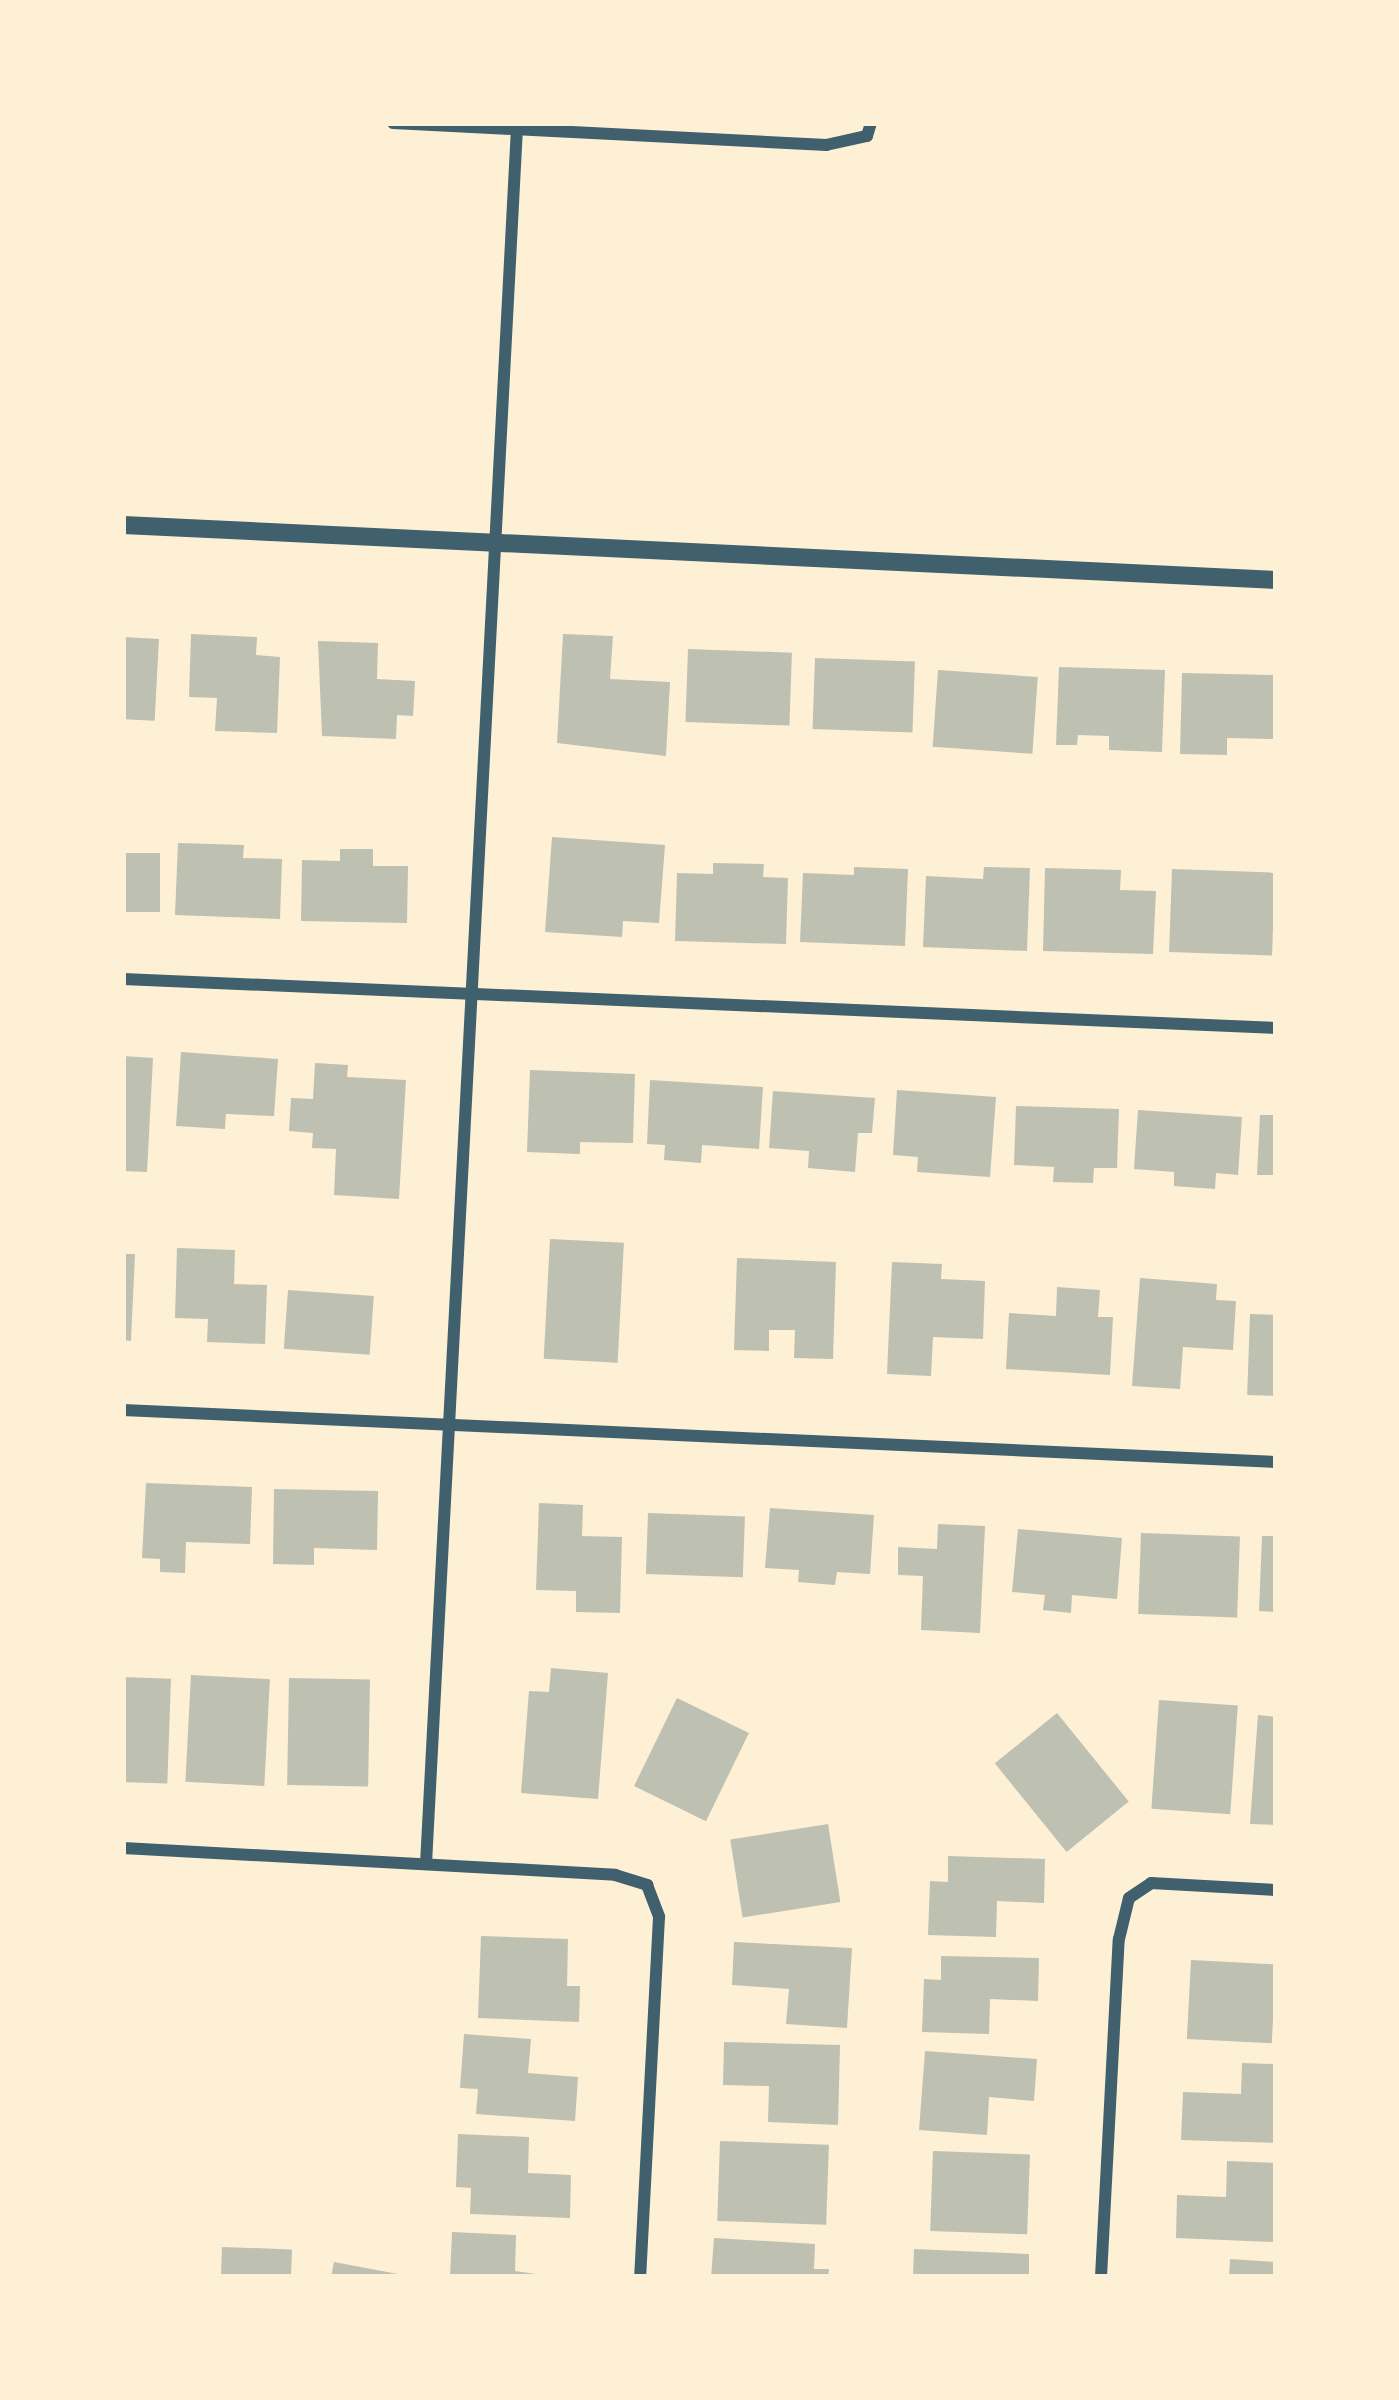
<!DOCTYPE html>
<style>
body{margin:0}
#map{position:relative;width:1399px;height:2400px;overflow:hidden;background:#fdf0d5;font-family:Montserrat,sans-serif}
div>[style]{position:absolute}
.building>*{inset:0;background:#bec0b2;transform-origin:0 0}
.minor>*{height:12px;margin:-6px;padding:0 6px;transform-origin:6px;border-radius:6px;background:#3f606c}
.tertiary>*{height:18px;margin:-9px;padding:0 9px;transform-origin:9px;border-radius:9px;background:#3f606c}
span{translate:-50% -50%;white-space:nowrap;text-align:center;line-height:1.15;-webkit-text-stroke:12px #fdf0d5;paint-order:stroke}
.frame{position:absolute;inset:0;border:126px solid #fdf0d5;pointer-events:none}
</style>
<div id="map">
<div class="building">
<i style="clip-path:polygon(191px 634px,257px 637px,256px 655px,280px 657px,277px 733px,215px 731px,217px 698px,189px 697px)"></i>
<i style="clip-path:polygon(563px 634px,613px 636px,610px 679px,670px 682px,666px 756px,557px 743px)"></i>
<i style="left:123px;top:637px;width:36px;height:82px;rotate:3deg"></i>
<i style="clip-path:polygon(318px 641px,378px 643px,377px 679px,415px 681px,413px 716px,397px 715px,396px 739px,322px 736px)"></i>
<i style="left:688px;top:649px;width:104px;height:73px;rotate:2deg"></i>
<i style="left:815px;top:658px;width:100px;height:71px;rotate:2deg"></i>
<i style="clip-path:polygon(1059px 667px,1165px 670px,1162px 752px,1109px 750px,1109px 736px,1078px 735px,1077px 745px,1056px 745px)"></i>
<i style="left:938px;top:670px;width:100px;height:77px;rotate:4deg"></i>
<i style="clip-path:polygon(1182px 673px,1276px 675px,1276px 739px,1227px 738px,1227px 755px,1180px 754px)"></i>
<i style="clip-path:polygon(552px 837px,665px 845px,659px 923px,623px 921px,622px 937px,545px 932px)"></i>
<i style="clip-path:polygon(178px 843px,244px 845px,243px 858px,282px 859px,280px 919px,175px 915px)"></i>
<i style="clip-path:polygon(340px 849px,373px 849px,373px 866px,408px 866px,407px 923px,301px 921px,302px 860px,340px 861px)"></i>
<i style="left:123px;top:853px;width:37px;height:59px"></i>
<i style="clip-path:polygon(713px 863px,764px 864px,763px 877px,788px 878px,786px 944px,675px 941px,677px 873px,713px 874px)"></i>
<i style="clip-path:polygon(854px 867px,908px 869px,905px 946px,800px 942px,803px 873px,854px 875px)"></i>
<i style="clip-path:polygon(984px 867px,1030px 868px,1027px 951px,923px 947px,926px 876px,983px 879px)"></i>
<i style="clip-path:polygon(1045px 868px,1121px 870px,1120px 890px,1156px 891px,1153px 954px,1043px 951px)"></i>
<i style="left:1172px;top:869px;width:103px;height:83px;rotate:2deg"></i>
<i style="clip-path:polygon(181px 1052px,278px 1059px,274px 1116px,226px 1114px,225px 1129px,176px 1126px)"></i>
<i style="clip-path:polygon(123px 1056px,153px 1058px,147px 1172px,123px 1171px)"></i>
<i style="clip-path:polygon(315px 1063px,348px 1065px,347px 1077px,406px 1080px,399px 1199px,334px 1195px,336px 1149px,312px 1148px,313px 1133px,289px 1131px,291px 1098px,313px 1099px)"></i>
<i style="clip-path:polygon(530px 1070px,635px 1074px,633px 1143px,580px 1142px,580px 1154px,527px 1152px)"></i>
<i style="clip-path:polygon(650px 1080px,763px 1087px,759px 1149px,702px 1145px,701px 1163px,664px 1160px,665px 1145px,647px 1144px)"></i>
<i style="clip-path:polygon(897px 1090px,996px 1097px,990px 1177px,917px 1172px,918px 1157px,893px 1155px)"></i>
<i style="clip-path:polygon(773px 1091px,875px 1098px,872px 1133px,858px 1133px,855px 1172px,808px 1168px,809px 1151px,769px 1148px)"></i>
<i style="clip-path:polygon(1016px 1106px,1119px 1109px,1117px 1168px,1094px 1168px,1093px 1183px,1053px 1182px,1054px 1167px,1014px 1165px)"></i>
<i style="clip-path:polygon(1138px 1110px,1242px 1117px,1238px 1175px,1216px 1173px,1215px 1189px,1174px 1186px,1174px 1172px,1134px 1169px)"></i>
<i style="clip-path:polygon(1260px 1115px,1276px 1115px,1276px 1175px,1257px 1175px)"></i>
<i style="left:550px;top:1239px;width:74px;height:120px;rotate:3deg"></i>
<i style="clip-path:polygon(177px 1248px,235px 1250px,234px 1284px,267px 1285px,265px 1344px,207px 1342px,208px 1319px,175px 1318px)"></i>
<i style="clip-path:polygon(123px 1254px,135px 1254px,131px 1341px,123px 1340px)"></i>
<i style="clip-path:polygon(737px 1258px,836px 1262px,833px 1359px,794px 1358px,795px 1330px,769px 1330px,769px 1351px,734px 1350px)"></i>
<i style="clip-path:polygon(892px 1262px,942px 1264px,941px 1279px,985px 1281px,983px 1339px,933px 1337px,931px 1376px,887px 1374px)"></i>
<i style="clip-path:polygon(1140px 1278px,1217px 1284px,1216px 1300px,1236px 1301px,1233px 1350px,1183px 1347px,1180px 1389px,1132px 1386px)"></i>
<i style="clip-path:polygon(1057px 1287px,1100px 1290px,1098px 1317px,1113px 1317px,1110px 1375px,1006px 1369px,1009px 1313px,1056px 1316px)"></i>
<i style="left:288px;top:1290px;width:86px;height:59px;rotate:4deg"></i>
<i style="left:1250px;top:1314px;width:26px;height:81px;rotate:2deg"></i>
<i style="clip-path:polygon(146px 1483px,252px 1487px,250px 1544px,186px 1542px,185px 1573px,160px 1572px,160px 1559px,142px 1558px)"></i>
<i style="clip-path:polygon(274px 1489px,378px 1491px,377px 1550px,314px 1548px,314px 1565px,273px 1564px)"></i>
<i style="clip-path:polygon(539px 1503px,583px 1505px,582px 1536px,622px 1537px,620px 1613px,576px 1612px,576px 1591px,536px 1590px)"></i>
<i style="clip-path:polygon(770px 1508px,874px 1515px,870px 1574px,837px 1572px,835px 1585px,798px 1582px,799px 1570px,765px 1568px)"></i>
<i style="left:648px;top:1513px;width:97px;height:61px;rotate:2deg"></i>
<i style="clip-path:polygon(938px 1524px,985px 1526px,980px 1633px,921px 1630px,923px 1576px,898px 1575px,898px 1547px,937px 1549px)"></i>
<i style="clip-path:polygon(1018px 1529px,1122px 1538px,1117px 1599px,1072px 1595px,1071px 1613px,1043px 1610px,1045px 1595px,1012px 1592px)"></i>
<i style="left:1141px;top:1533px;width:99px;height:81px;rotate:2deg"></i>
<i style="clip-path:polygon(1262px 1536px,1276px 1536px,1276px 1612px,1259px 1611px)"></i>
<i style="clip-path:polygon(551px 1668px,608px 1673px,598px 1799px,521px 1793px,529px 1691px,549px 1692px)"></i>
<i style="left:191px;top:1675px;width:79px;height:107px;rotate:3deg"></i>
<i style="left:123px;top:1677px;width:48px;height:105px;rotate:2deg"></i>
<i style="left:289px;top:1678px;width:81px;height:107px;rotate:1deg"></i>
<i style="left:677px;top:1698px;width:80px;height:98px;rotate:26deg"></i>
<i style="left:1159px;top:1700px;width:79px;height:109px;rotate:4deg"></i>
<i style="left:1057px;top:1713px;width:114px;height:80px;rotate:51deg"></i>
<i style="clip-path:polygon(1258px 1715px,1276px 1717px,1276px 1825px,1250px 1824px)"></i>
<i style="left:828px;top:1824px;width:79px;height:99px;rotate:81deg"></i>
<i style="clip-path:polygon(948px 1856px,1045px 1859px,1044px 1903px,997px 1901px,996px 1937px,928px 1935px,930px 1881px,948px 1882px)"></i>
<i style="clip-path:polygon(481px 1936px,568px 1939px,567px 1986px,580px 1986px,579px 2022px,478px 2018px)"></i>
<i style="clip-path:polygon(734px 1942px,852px 1948px,847px 2028px,786px 2024px,789px 1989px,732px 1985px)"></i>
<i style="clip-path:polygon(941px 1956px,1039px 1958px,1038px 2001px,990px 1999px,989px 2034px,922px 2032px,924px 1979px,941px 1980px)"></i>
<i style="left:1191px;top:1960px;width:85px;height:79px;rotate:3deg"></i>
<i style="clip-path:polygon(464px 2034px,531px 2039px,528px 2073px,578px 2077px,575px 2121px,476px 2114px,478px 2089px,460px 2088px)"></i>
<i style="clip-path:polygon(724px 2042px,840px 2045px,838px 2125px,768px 2122px,769px 2086px,723px 2085px)"></i>
<i style="clip-path:polygon(925px 2051px,1037px 2059px,1034px 2101px,989px 2097px,987px 2135px,919px 2130px)"></i>
<i style="clip-path:polygon(1242px 2063px,1276px 2064px,1276px 2143px,1181px 2140px,1183px 2092px,1241px 2094px)"></i>
<i style="clip-path:polygon(458px 2134px,529px 2137px,528px 2173px,571px 2175px,570px 2218px,470px 2214px,471px 2188px,456px 2187px)"></i>
<i style="left:720px;top:2141px;width:109px;height:80px;rotate:2deg"></i>
<i style="left:933px;top:2151px;width:97px;height:80px;rotate:2deg"></i>
<i style="clip-path:polygon(1227px 2161px,1276px 2163px,1274px 2242px,1176px 2238px,1177px 2195px,1226px 2197px)"></i>
<i style="clip-path:polygon(452px 2232px,516px 2235px,515px 2271px,557px 2277px,450px 2277px)"></i>
<i style="clip-path:polygon(714px 2238px,815px 2244px,814px 2269px,829px 2269px,828px 2277px,711px 2277px)"></i>
<i style="left:222px;top:2247px;width:70px;height:30px;rotate:2deg"></i>
<i style="clip-path:polygon(914px 2249px,1029px 2254px,1029px 2277px,913px 2277px)"></i>
<i style="clip-path:polygon(1230px 2259px,1276px 2262px,1276px 2277px,1229px 2277px)"></i>
<i style="clip-path:polygon(334px 2262px,403px 2275px,403px 2277px,331px 2277px)"></i>
</div>
<div class="minor">
<i style="left:393px;top:123px;width:434px;rotate:2.9deg"></i>
<i style="left:826px;top:145px;width:42px;rotate:-12.4deg"></i>
<i style="left:867px;top:136px;width:14px;rotate:-73deg"></i>
<i style="left:123px;top:979px;width:1154px;rotate:2.43deg"></i>
<i style="left:123px;top:1410px;width:1154px;rotate:2.58deg"></i>
<i style="left:123px;top:1848px;width:493px;rotate:3.1deg"></i>
<i style="left:615px;top:1875px;width:34px;rotate:17deg"></i>
<i style="left:647px;top:1885px;width:34px;rotate:69deg"></i>
<i style="left:659px;top:1917px;width:361px;rotate:93deg"></i>
<i style="left:426px;top:1864px;width:1737px;rotate:-87deg"></i>
<i style="left:1101px;top:2277px;width:338px;rotate:-87deg"></i>
<i style="left:1119px;top:1939px;width:42px;rotate:-76.3deg"></i>
<i style="left:1129px;top:1898px;width:27px;rotate:-34deg"></i>
<i style="left:1151px;top:1883px;width:125px;rotate:3.2deg"></i>
</div>
<div class="tertiary">
<i style="left:123px;top:525px;width:1154px;rotate:2.73deg"></i>
</div>
<div class="frame"></div>
</div>
